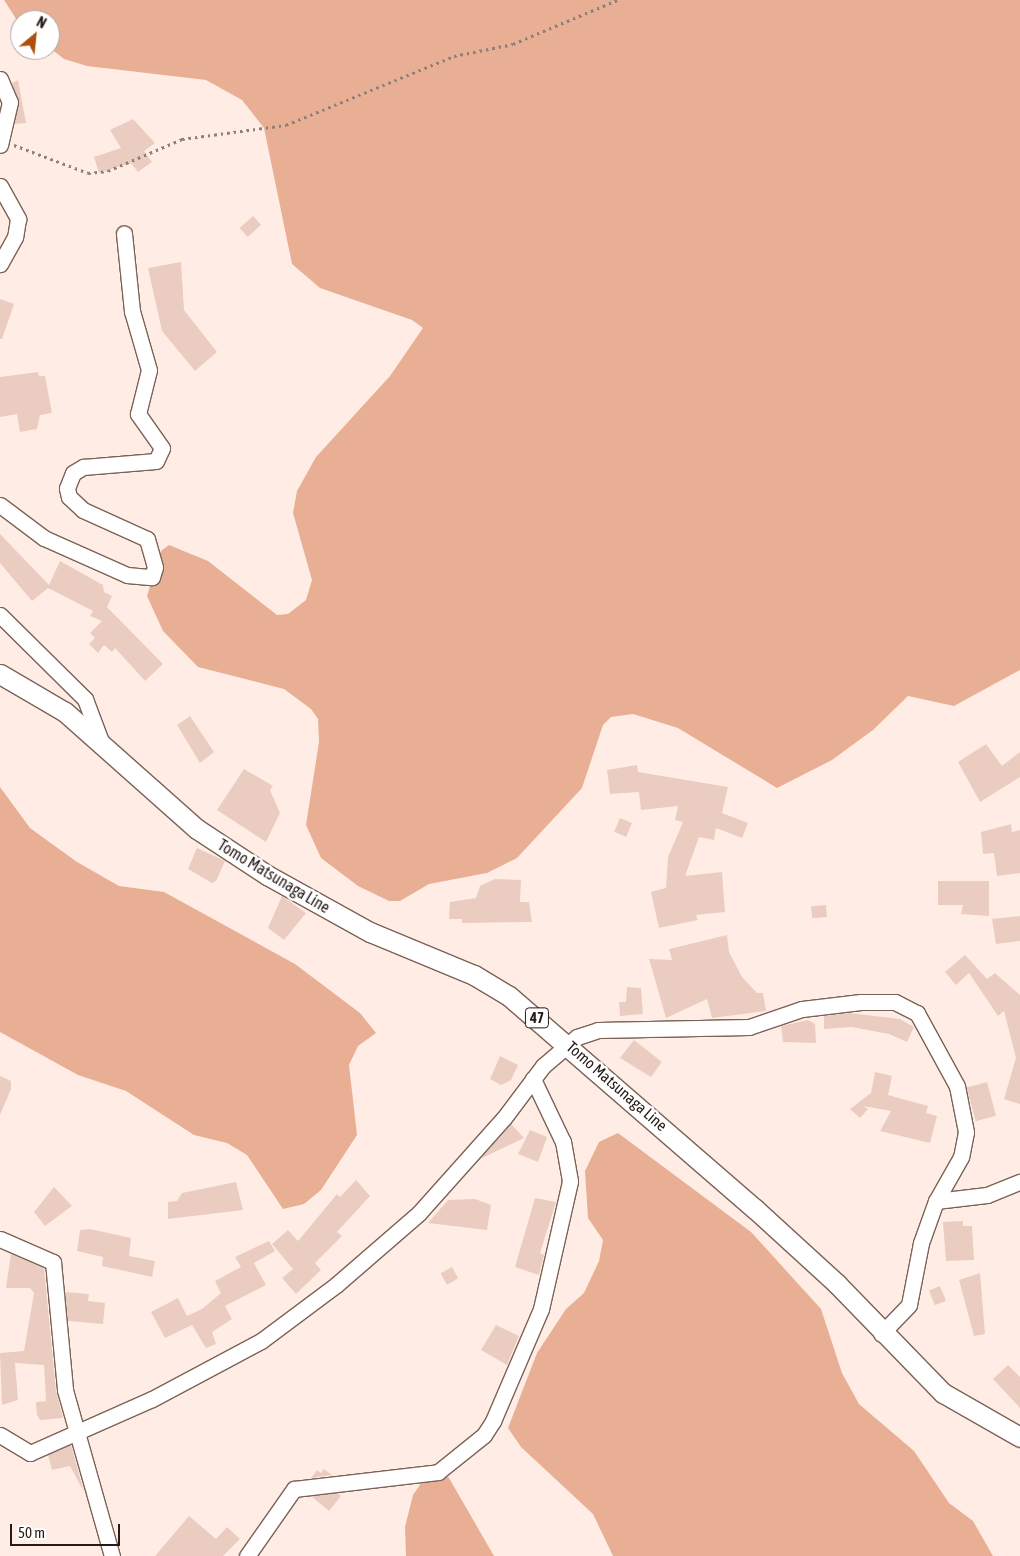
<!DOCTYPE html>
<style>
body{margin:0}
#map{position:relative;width:1020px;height:1556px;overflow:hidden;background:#ffede5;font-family:"Asap Condensed",sans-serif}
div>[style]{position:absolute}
.forest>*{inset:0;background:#e8af94}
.building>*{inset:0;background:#eacdc0;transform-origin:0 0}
.path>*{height:2.5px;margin-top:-1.25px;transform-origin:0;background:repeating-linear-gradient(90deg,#8d8079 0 2.5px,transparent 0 6.5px)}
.roads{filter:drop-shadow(1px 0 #7b6256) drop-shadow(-1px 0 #7b6256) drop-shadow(0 1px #7b6256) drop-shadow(0 -1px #7b6256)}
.minor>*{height:15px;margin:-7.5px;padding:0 7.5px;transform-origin:7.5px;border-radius:7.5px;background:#fff}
.major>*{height:19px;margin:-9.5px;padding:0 9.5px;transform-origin:9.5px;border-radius:9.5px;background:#fff}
span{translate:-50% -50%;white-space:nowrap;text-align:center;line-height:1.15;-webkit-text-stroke:5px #fff;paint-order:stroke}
.shield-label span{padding:1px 4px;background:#fff;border:1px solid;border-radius:4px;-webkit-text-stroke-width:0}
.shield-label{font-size:15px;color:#261c17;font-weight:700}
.street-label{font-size:16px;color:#261c17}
.north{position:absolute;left:10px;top:10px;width:50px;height:50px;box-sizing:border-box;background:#fff;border:1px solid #a8a4a2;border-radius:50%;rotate:28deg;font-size:14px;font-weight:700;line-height:20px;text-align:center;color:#261c17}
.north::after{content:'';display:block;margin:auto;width:18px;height:22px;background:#b04e0e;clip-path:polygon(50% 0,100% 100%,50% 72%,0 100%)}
.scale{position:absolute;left:10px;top:1524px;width:110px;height:22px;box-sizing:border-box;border:2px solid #261c17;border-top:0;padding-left:6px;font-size:15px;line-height:18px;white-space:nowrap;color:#261c17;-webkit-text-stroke:4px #fff;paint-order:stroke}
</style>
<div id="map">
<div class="forest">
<i style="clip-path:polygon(4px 0,1020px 0,1020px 670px,954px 706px,908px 696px,873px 730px,832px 760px,777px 788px,678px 728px,633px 714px,611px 717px,603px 725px,582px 788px,517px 858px,487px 873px,429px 884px,400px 901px,389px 901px,358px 886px,321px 858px,306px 825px,319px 742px,318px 719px,311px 709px,284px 689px,198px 667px,163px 631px,147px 596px,161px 551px,169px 545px,208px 561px,277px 615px,288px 614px,306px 600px,312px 580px,293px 513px,297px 491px,316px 457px,390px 376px,423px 328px,412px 320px,320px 288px,292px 264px,264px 128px,242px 100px,206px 80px,87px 66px,64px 59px,50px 48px,50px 20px,20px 20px,20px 25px)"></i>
<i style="clip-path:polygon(0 787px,30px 828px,77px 862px,119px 886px,164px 892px,295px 964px,360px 1013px,376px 1033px,358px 1046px,349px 1065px,357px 1135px,321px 1190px,304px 1204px,283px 1209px,247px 1155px,227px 1143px,194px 1135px,126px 1091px,78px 1075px,0 1032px)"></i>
<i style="clip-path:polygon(618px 1133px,751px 1232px,821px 1309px,842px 1373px,859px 1404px,914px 1451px,949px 1503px,973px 1521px,993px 1556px,613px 1556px,593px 1514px,521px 1447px,508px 1428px,537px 1353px,566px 1309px,584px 1293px,599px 1261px,603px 1240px,588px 1218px,585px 1171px,599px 1142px)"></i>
<i style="clip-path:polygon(433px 1466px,449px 1478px,494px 1556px,406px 1556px,405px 1527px,413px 1495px)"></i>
</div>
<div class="building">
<i style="clip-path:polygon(18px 80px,26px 123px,14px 124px,19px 104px,12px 83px)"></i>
<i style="clip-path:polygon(133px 119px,155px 143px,144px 151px,152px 162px,138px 172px,131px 163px,99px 173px,94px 157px,121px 148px,110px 130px)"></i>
<i style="left:253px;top:216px;width:12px;height:18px;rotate:48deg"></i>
<i style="clip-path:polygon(181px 262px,184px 310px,217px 352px,195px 371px,162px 331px,148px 268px)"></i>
<i style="clip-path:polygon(0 299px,14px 304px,2px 339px,0 339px)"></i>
<i style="clip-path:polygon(38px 372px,39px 376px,45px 376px,52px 413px,40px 415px,37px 429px,20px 432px,17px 414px,0 417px,0 377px)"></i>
<i style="clip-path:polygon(0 534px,49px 585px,60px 561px,103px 585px,104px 592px,112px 596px,107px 607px,163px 664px,145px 681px,115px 648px,112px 652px,104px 645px,98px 653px,89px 644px,95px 638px,90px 633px,102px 621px,90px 616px,93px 611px,48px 588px,32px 601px,0 563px)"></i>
<i style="clip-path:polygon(190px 716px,214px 752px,200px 763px,177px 725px)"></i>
<i style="clip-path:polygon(986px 744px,1002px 766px,1020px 752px,1020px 777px,980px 802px,958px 762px)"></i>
<i style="clip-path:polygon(637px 765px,638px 772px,728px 787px,722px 813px,748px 823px,742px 838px,716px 828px,714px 840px,699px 837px,685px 876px,722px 872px,725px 912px,696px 915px,698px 920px,659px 928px,651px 892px,666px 888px,668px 857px,683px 822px,675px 820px,678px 806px,641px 810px,639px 792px,610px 794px,607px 770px)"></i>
<i style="clip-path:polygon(244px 769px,273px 786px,270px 790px,280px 813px,266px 842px,217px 810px)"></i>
<i style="left:620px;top:818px;width:13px;height:15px;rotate:23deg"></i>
<i style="clip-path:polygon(1011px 824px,1012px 832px,1020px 830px,1020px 873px,997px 876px,994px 853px,983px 854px,981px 832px)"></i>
<i style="clip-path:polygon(197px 848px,225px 861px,216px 881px,212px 883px,188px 869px)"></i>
<i style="clip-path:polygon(495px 879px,521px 880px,520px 902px,529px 902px,532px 922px,462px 923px,462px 919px,449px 919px,450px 902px,476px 898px,480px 886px)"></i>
<i style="clip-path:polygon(938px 881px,989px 881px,989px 916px,961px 914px,963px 905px,938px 905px)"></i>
<i style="clip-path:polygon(282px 896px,306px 913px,284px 940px,268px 928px)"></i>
<i style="left:826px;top:905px;width:12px;height:15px;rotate:85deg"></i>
<i style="clip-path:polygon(1020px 916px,1020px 941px,996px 944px,992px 919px)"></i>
<i style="clip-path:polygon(727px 935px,729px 952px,742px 977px,757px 993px,763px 993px,766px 1011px,712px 1018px,707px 999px,666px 1018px,649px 959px,672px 960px,669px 949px)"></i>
<i style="clip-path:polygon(965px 955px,987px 979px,995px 973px,1020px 995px,1020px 1104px,1004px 1099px,1016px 1058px,1004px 1011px,998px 1016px,969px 973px,956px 985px,945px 972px)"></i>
<i style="clip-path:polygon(627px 987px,641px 988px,643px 1014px,620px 1016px,619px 1002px,626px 1002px)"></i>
<i style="clip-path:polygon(849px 1013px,900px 1019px,914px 1027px,907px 1042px,889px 1034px,851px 1027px,824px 1029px,824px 1016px)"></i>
<i style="clip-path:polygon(808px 1020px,815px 1024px,816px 1043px,783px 1042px,781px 1026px)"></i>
<i style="clip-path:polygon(634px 1040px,662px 1062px,651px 1077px,620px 1058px)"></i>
<i style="clip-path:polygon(500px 1056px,518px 1065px,511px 1080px,501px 1085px,490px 1079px)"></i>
<i style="clip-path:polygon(875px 1072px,892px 1076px,888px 1095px,928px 1106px,926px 1113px,937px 1116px,930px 1143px,880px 1131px,891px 1111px,863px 1106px,868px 1109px,860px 1118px,850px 1109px,871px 1093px)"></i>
<i style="clip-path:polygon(0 1076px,11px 1081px,11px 1089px,0 1115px)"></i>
<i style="left:987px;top:1082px;width:35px;height:21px;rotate:75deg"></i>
<i style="clip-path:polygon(511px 1124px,524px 1138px,480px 1159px)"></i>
<i style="clip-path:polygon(530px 1130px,547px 1137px,538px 1162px,518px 1154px)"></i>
<i style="clip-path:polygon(356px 1180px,370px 1196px,337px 1232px,342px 1236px,315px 1263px,321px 1270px,296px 1294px,282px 1278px,293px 1269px,272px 1244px,288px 1230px,298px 1241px,337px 1194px,340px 1197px)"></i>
<i style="clip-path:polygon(236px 1182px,243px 1210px,168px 1219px,168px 1202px,177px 1201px,182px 1193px)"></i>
<i style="clip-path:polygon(54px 1187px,72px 1206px,45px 1226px,34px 1212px)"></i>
<i style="clip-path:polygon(535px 1198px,556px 1202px,540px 1253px,544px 1255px,539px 1275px,515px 1267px)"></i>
<i style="clip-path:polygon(475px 1199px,491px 1205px,487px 1230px,428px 1223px,448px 1200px)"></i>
<i style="clip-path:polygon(963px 1221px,963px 1226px,972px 1226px,974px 1260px,946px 1261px,943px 1222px)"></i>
<i style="clip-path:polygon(90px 1229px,131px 1238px,129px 1256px,155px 1261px,152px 1277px,102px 1266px,103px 1257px,77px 1251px,80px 1230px)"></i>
<i style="clip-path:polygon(269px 1241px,275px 1251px,254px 1263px,266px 1285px,225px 1306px,232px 1319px,212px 1332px,216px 1344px,206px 1348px,192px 1325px,165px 1338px,151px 1312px,178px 1298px,187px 1316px,202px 1309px,221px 1293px,215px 1281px,241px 1267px,235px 1257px)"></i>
<i style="clip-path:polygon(11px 1254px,44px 1268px,56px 1391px,63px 1418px,40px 1420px,37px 1415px,36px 1402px,46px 1401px,44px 1365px,15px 1363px,18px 1400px,2px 1405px,0 1353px,24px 1351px,34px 1293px,30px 1288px,6px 1288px)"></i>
<i style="left:452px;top:1267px;width:13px;height:13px;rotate:61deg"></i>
<i style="clip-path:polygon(980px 1273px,985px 1334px,974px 1336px,959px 1280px)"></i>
<i style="left:940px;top:1286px;width:16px;height:12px;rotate:68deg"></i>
<i style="clip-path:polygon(65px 1292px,89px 1294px,88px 1301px,105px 1303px,103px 1324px,68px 1321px)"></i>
<i style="clip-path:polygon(496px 1325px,519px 1336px,507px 1365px,481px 1350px)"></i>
<i style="clip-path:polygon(1008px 1365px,1020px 1377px,1020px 1408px,993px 1379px)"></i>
<i style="clip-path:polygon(71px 1445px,84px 1492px,70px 1466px,52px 1470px,48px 1455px)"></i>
<i style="clip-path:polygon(324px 1469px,332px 1475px,311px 1478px,317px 1470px,321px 1473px)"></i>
<i style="clip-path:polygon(338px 1493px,341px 1496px,329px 1511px,311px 1496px)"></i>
<i style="clip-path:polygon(189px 1516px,216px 1539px,227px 1527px,240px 1539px,223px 1556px,155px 1556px)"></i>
</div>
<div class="path">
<i style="left:14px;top:145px;width:79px;rotate:20.7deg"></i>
<i style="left:88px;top:173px;width:20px;rotate:-6deg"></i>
<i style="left:108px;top:171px;width:81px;rotate:-23.4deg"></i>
<i style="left:182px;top:139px;width:105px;rotate:-7.7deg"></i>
<i style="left:286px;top:125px;width:182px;rotate:-22.3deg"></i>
<i style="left:454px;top:56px;width:60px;rotate:-11.5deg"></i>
<i style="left:513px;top:44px;width:113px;rotate:-22.9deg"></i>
</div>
<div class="roads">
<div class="minor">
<i style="left:0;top:79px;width:25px;rotate:67deg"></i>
<i style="left:10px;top:102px;width:44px;rotate:103.1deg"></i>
<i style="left:0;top:186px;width:38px;rotate:61deg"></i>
<i style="left:18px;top:219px;width:18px;rotate:99deg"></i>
<i style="left:15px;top:237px;width:31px;rotate:119deg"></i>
<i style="left:0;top:505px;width:55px;rotate:36.9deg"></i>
<i style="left:44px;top:538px;width:91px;rotate:24deg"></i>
<i style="left:127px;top:575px;width:25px;rotate:5deg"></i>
<i style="left:152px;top:577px;width:10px;rotate:-73deg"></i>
<i style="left:155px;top:567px;width:29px;rotate:-106deg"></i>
<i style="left:147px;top:539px;width:70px;rotate:-155.6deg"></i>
<i style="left:83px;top:510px;width:19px;rotate:-137deg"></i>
<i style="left:69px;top:497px;width:9px;rotate:-103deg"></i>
<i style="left:67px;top:488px;width:16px;rotate:-68deg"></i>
<i style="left:73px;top:473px;width:12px;rotate:-31deg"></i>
<i style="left:83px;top:467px;width:73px;rotate:-4.7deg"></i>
<i style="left:156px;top:461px;width:14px;rotate:-65deg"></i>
<i style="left:162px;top:448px;width:42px;rotate:-125.2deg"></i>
<i style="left:138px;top:414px;width:45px;rotate:-76deg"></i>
<i style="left:149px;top:370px;width:61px;rotate:-106.1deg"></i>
<i style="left:132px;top:311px;width:78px;rotate:-95.9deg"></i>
<i style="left:0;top:615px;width:120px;rotate:44.7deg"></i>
<i style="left:85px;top:699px;width:48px;rotate:69.3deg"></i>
<i style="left:936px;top:1201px;width:51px;rotate:-6.7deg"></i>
<i style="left:987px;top:1195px;width:35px;rotate:-22deg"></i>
<i style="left:0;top:1239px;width:58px;rotate:23.5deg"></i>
<i style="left:53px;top:1262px;width:129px;rotate:84.6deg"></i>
<i style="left:65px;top:1390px;width:173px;rotate:74.2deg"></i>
<i style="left:0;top:1435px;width:35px;rotate:31deg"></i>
<i style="left:30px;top:1453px;width:133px;rotate:-23.9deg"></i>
<i style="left:152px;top:1399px;width:123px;rotate:-28deg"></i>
<i style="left:261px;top:1341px;width:94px;rotate:-36.7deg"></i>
<i style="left:336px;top:1285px;width:110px;rotate:-40.9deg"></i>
<i style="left:419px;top:1213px;width:127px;rotate:-48.2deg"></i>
<i style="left:504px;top:1118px;width:65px;rotate:-53.1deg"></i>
<i style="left:543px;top:1066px;width:45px;rotate:-40.5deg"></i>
<i style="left:577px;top:1037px;width:22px;rotate:-18deg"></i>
<i style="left:598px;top:1030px;width:151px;rotate:-1.1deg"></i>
<i style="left:749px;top:1027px;width:56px;rotate:-18.8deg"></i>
<i style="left:802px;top:1009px;width:59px;rotate:-6.8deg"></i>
<i style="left:861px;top:1002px;width:34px"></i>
<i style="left:895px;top:1002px;width:25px;rotate:27deg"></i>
<i style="left:917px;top:1013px;width:83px;rotate:61.3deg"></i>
<i style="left:957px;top:1086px;width:47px;rotate:78.9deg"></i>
<i style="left:966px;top:1132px;width:25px;rotate:101deg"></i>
<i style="left:961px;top:1157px;width:51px;rotate:119.6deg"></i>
<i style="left:936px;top:1201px;width:45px;rotate:109.7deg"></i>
<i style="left:921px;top:1243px;width:63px;rotate:101deg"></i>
<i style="left:909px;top:1305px;width:40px;rotate:134deg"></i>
<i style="left:247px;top:1556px;width:82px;rotate:-55deg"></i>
<i style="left:294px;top:1489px;width:145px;rotate:-6.7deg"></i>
<i style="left:438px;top:1472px;width:59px;rotate:-38.8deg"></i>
<i style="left:484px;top:1435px;width:17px;rotate:-57deg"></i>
<i style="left:493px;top:1421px;width:122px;rotate:-66.8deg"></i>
<i style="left:541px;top:1309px;width:131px;rotate:-77.2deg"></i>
<i style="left:570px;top:1181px;width:40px;rotate:-100deg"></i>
<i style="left:563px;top:1142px;width:70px;rotate:-115.5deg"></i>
</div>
<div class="major">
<i style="left:0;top:674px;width:75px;rotate:30.3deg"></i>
<i style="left:65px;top:712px;width:176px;rotate:41.6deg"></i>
<i style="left:197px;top:829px;width:84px;rotate:33.3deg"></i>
<i style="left:267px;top:875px;width:118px;rotate:29deg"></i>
<i style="left:370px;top:932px;width:113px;rotate:22.5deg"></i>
<i style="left:474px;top:975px;width:41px;rotate:31deg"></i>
<i style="left:509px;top:996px;width:325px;rotate:40.9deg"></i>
<i style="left:755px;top:1209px;width:111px;rotate:42.4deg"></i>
<i style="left:837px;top:1284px;width:152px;rotate:45.8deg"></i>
<i style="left:943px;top:1393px;width:89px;rotate:29.7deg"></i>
</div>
</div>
<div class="shield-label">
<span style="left:537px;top:1018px">47</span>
</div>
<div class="street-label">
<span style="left:274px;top:876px;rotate:31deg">Tomo Matsunaga Line</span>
<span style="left:617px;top:1086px;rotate:41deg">Tomo Matsunaga Line</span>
</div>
<div class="north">N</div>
<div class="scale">50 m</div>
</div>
